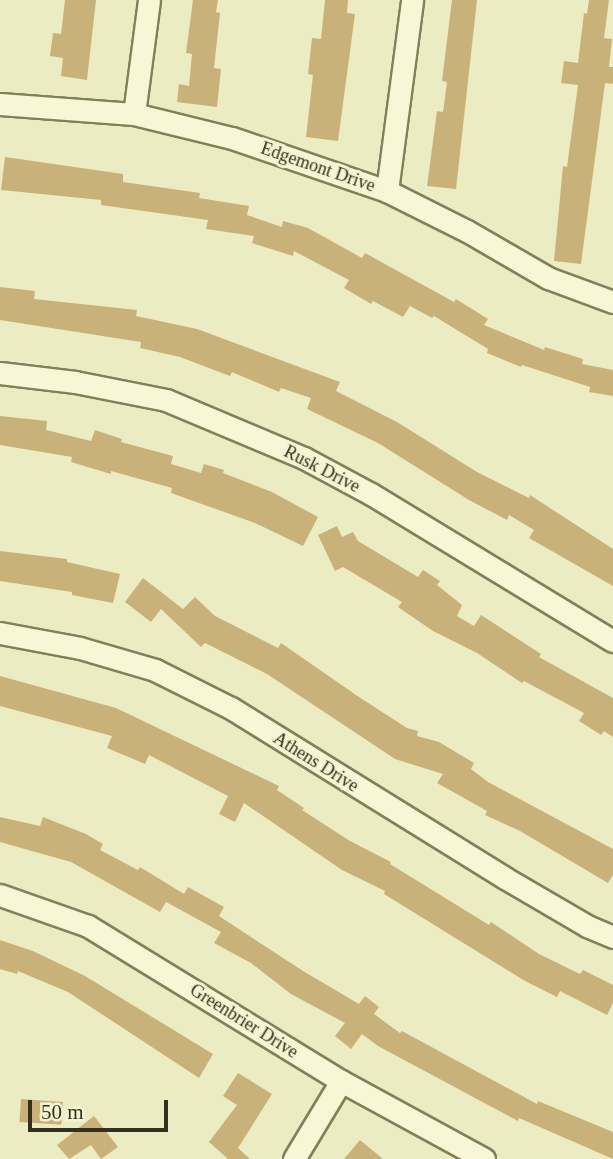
<!DOCTYPE html>
<style>
body{margin:0}
#map{position:relative;width:613px;height:1159px;overflow:hidden;background:#ececc2;font-family:Georgia,serif}
div>[style]{position:absolute}
.building>*{inset:0;background:#c9b279;transform-origin:0 0}
.roads{filter:drop-shadow(2px 0 #857e5a) drop-shadow(-2px 0 #857e5a) drop-shadow(0 2px #857e5a) drop-shadow(0 -2px #857e5a)}
.street>*{height:21px;margin:-10.5px;padding:0 10.5px;transform-origin:10.5px;border-radius:10.5px;background:#f7f7d5}
span{translate:-50% -50%;white-space:nowrap;text-align:center;line-height:1.15;-webkit-text-stroke:6px #f3f4d1;paint-order:stroke}
.street-label{font-size:18px;color:#35301e}
.scale{position:absolute;left:28px;top:1100px;width:140px;height:32px;box-sizing:border-box;border:4px solid #35301e;border-top:0;padding-left:9px;font-size:21px;line-height:24px;white-space:nowrap;color:#35301e;-webkit-text-stroke:5px #f3f4d1;paint-order:stroke}
</style>
<div id="map">
<div class="building">
<i style="clip-path:polygon(65px 0,96px 0,87px 80px,61px 76px,63px 58px,50px 56px,53px 33px,61px 34px)"></i>
<i style="clip-path:polygon(193px 0,218px 0,216px 12px,220px 13px,214px 68px,221px 69px,217px 107px,177px 102px,179px 84px,189px 86px,192px 54px,186px 53px)"></i>
<i style="clip-path:polygon(325px 0,348px 0,347px 13px,355px 14px,338px 141px,306px 137px,313px 75px,308px 74px,312px 38px,321px 39px)"></i>
<i style="clip-path:polygon(452px 0,477px 0,456px 189px,427px 186px,437px 111px,443px 112px,447px 82px,442px 81px)"></i>
<i style="clip-path:polygon(589px 0,609px 0,604px 38px,612px 39px,609px 67px,613px 67px,613px 84px,605px 83px,581px 264px,554px 261px,563px 166px,567px 167px,578px 85px,561px 83px,564px 61px,578px 63px,584px 13px,587px 14px)"></i>
<i style="clip-path:polygon(5px 157px,123px 174px,123px 182px,200px 193px,199px 198px,249px 206px,247px 215px,282px 227px,283px 221px,308px 228px,362px 258px,365px 253px,454px 302px,456px 299px,488px 319px,484px 325px,544px 350px,545px 347px,583px 359px,582px 364px,613px 370px,613px 396px,589px 392px,590px 387px,522px 365px,521px 367px,487px 353px,488px 349px,434px 316px,432px 318px,410px 306px,403px 317px,373px 301px,371px 304px,344px 288px,349px 280px,294px 251px,293px 256px,252px 243px,254px 236px,206px 229px,208px 220px,101px 205px,101px 200px,1px 190px)"></i>
<i style="clip-path:polygon(0 287px,35px 291px,34px 299px,137px 310px,136px 316px,197px 329px,340px 382px,336px 391px,397px 422px,477px 472px,529px 498px,530px 495px,613px 549px,613px 586px,529px 538px,534px 530px,509px 515px,507px 520px,469px 500px,378px 443px,307px 409px,311px 398px,281px 388px,279px 392px,232px 372px,230px 376px,180px 357px,140px 348px,141px 342px,0 320px)"></i>
<i style="clip-path:polygon(0 416px,47px 421px,46px 430px,91px 441px,95px 430px,122px 439px,121px 442px,173px 456px,171px 464px,201px 473px,204px 464px,224px 470px,223px 473px,272px 492px,318px 517px,303px 546px,255px 523px,171px 493px,172px 488px,111px 471px,111px 474px,71px 462px,72px 457px,0 445px)"></i>
<i style="clip-path:polygon(337px 526px,342px 537px,353px 532px,358px 541px,418px 577px,423px 570px,440px 581px,437px 585px,462px 605px,457px 616px,474px 626px,481px 615px,541px 654px,539px 657px,613px 698px,613px 737px,604px 731px,601px 735px,579px 721px,584px 713px,524px 681px,522px 683px,477px 653px,433px 631px,398px 607px,402px 602px,343px 567px,335px 571px,318px 535px)"></i>
<i style="clip-path:polygon(0 551px,67px 559px,67px 562px,120px 574px,113px 603px,72px 595px,72px 592px,0 581px)"></i>
<i style="clip-path:polygon(143px 578px,183px 609px,195px 597px,215px 616px,278px 648px,281px 643px,359px 697px,407px 728px,418px 731px,417px 736px,439px 742px,474px 763px,471px 769px,488px 782px,613px 849px,613px 875px,608px 883px,520px 831px,485px 815px,487px 811px,437px 783px,443px 774px,395px 759px,267px 674px,205px 643px,201px 647px,161px 609px,151px 622px,125px 602px)"></i>
<i style="clip-path:polygon(0 676px,116px 708px,279px 786px,277px 790px,304px 808px,302px 810px,350px 841px,391px 862px,390px 864px,489px 925px,491px 922px,539px 954px,580px 974px,583px 970px,613px 985px,613px 1003px,607px 1015px,560px 991px,557px 997px,525px 981px,384px 894px,385px 891px,342px 870px,244px 803px,235px 822px,219px 814px,228px 796px,149px 755px,145px 764px,107px 748px,112px 736px,0 706px)"></i>
<i style="clip-path:polygon(0 817px,40px 826px,43px 817px,86px 834px,103px 844px,100px 850px,138px 870px,140px 867px,184px 894px,188px 887px,224px 907px,219px 916px,303px 971px,359px 1004px,365px 996px,379px 1007px,374px 1014px,400px 1033px,402px 1031px,537px 1104px,538px 1101px,613px 1132px,613px 1159px,519px 1118px,518px 1121px,378px 1046px,362px 1034px,351px 1049px,335px 1036px,345px 1023px,291px 994px,251px 963px,214px 943px,221px 932px,166px 902px,160px 912px,71px 862px,0 842px)"></i>
<i style="clip-path:polygon(0 940px,33px 951px,85px 976px,213px 1054px,199px 1078px,68px 992px,18px 971px,17px 974px,0 969px)"></i>
<i style="clip-path:polygon(238px 1073px,272px 1094px,238px 1148px,250px 1159px,228px 1159px,209px 1142px,237px 1105px,223px 1096px)"></i>
<i style="left:21px;top:1099px;width:42px;height:23px;rotate:4deg"></i>
<i style="clip-path:polygon(94px 1116px,118px 1147px,101px 1159px,91px 1145px,69px 1159px,57px 1145px)"></i>
<i style="clip-path:polygon(360px 1140px,383px 1159px,344px 1159px)"></i>
</div>
<div class="roads">
<div class="street">
<i style="left:0;top:104px;width:134px;rotate:4.3deg"></i>
<i style="left:134px;top:114px;width:101px;rotate:13.8deg"></i>
<i style="left:232px;top:138px;width:164px;rotate:18.9deg"></i>
<i style="left:387px;top:191px;width:89px;rotate:26.6deg"></i>
<i style="left:467px;top:231px;width:94px;rotate:30.1deg"></i>
<i style="left:548px;top:278px;width:69px;rotate:20.3deg"></i>
<i style="left:134px;top:114px;width:115px;rotate:-82.5deg"></i>
<i style="left:387px;top:191px;width:193px;rotate:-82.5deg"></i>
<i style="left:0;top:373px;width:76px;rotate:6.8deg"></i>
<i style="left:75px;top:382px;width:93px;rotate:11.2deg"></i>
<i style="left:166px;top:400px;width:150px;rotate:22.8deg"></i>
<i style="left:304px;top:458px;width:76px;rotate:28.2deg"></i>
<i style="left:371px;top:494px;width:283px;rotate:31.3deg"></i>
<i style="left:0;top:633px;width:81px;rotate:10.6deg"></i>
<i style="left:80px;top:648px;width:78px;rotate:16.3deg"></i>
<i style="left:155px;top:670px;width:85px;rotate:26.6deg"></i>
<i style="left:231px;top:708px;width:322px;rotate:31.8deg"></i>
<i style="left:505px;top:878px;width:95px;rotate:30.3deg"></i>
<i style="left:587px;top:926px;width:28px;rotate:23deg"></i>
<i style="left:0;top:895px;width:93px;rotate:19.4deg"></i>
<i style="left:88px;top:926px;width:297px;rotate:31.5deg"></i>
<i style="left:341px;top:1081px;width:163px;rotate:28.6deg"></i>
<i style="left:294px;top:1159px;width:91px;rotate:-58.9deg"></i>
</div>
</div>
<div class="street-label">
<span style="left:318px;top:167px;rotate:19deg">Edgemont Drive</span>
<span style="left:322px;top:469px;rotate:27deg">Rusk Drive</span>
<span style="left:316px;top:762px;rotate:32deg">Athens Drive</span>
<span style="left:244px;top:1021px;rotate:32deg">Greenbrier Drive</span>
</div>
<div class="scale">50 m</div>
</div>
